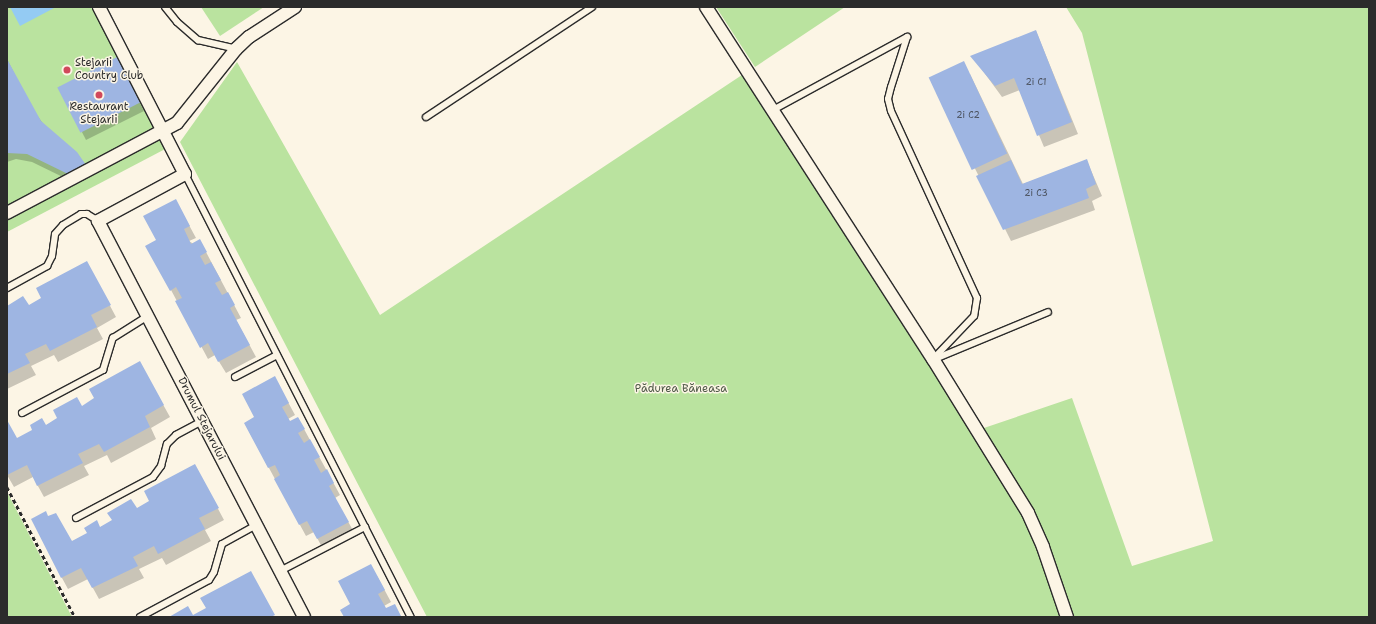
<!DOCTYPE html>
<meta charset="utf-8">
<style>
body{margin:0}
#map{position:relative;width:1376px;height:624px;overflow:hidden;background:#fcf5e5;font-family:"Shantell Sans",sans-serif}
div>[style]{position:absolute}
.green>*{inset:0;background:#bae39f}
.water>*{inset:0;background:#94cbf3}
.shadow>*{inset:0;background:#0003}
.building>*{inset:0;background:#9eb5e2;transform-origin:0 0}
.path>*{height:2.5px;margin-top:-1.25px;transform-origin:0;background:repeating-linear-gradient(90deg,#2b2b2b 0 4px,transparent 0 7px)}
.roads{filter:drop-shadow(1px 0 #2b2b2b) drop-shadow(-1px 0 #2b2b2b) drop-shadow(0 1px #2b2b2b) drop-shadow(0 -1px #2b2b2b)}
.service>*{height:6px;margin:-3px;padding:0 3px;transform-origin:3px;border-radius:3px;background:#fcf5e5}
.minor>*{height:12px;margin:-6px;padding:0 6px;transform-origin:6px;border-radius:6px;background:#fcf5e5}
.dots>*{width:11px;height:11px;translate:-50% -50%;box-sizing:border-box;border:2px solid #fcf5e5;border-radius:50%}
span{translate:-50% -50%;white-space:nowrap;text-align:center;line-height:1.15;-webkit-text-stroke:3px #fcf5e5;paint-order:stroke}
.number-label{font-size:9px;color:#484e59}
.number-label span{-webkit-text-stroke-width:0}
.poi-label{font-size:11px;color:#2b2b2b}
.left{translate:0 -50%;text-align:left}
.park-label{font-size:11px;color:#4f5948}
.street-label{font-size:11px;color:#2b2b2b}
.frame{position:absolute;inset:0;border:8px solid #2b2b2b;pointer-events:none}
</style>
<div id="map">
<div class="green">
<i style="clip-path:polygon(7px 7px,93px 7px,169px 147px,7px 232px)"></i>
<i style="clip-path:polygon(201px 7px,264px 7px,220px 36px)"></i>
<i style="clip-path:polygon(716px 7px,845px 7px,755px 67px)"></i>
<i style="clip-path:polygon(1066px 7px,1369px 7px,1369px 617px,427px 617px,180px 142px,237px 62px,380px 315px,748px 71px,978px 430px,1072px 398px,1132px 566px,1213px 541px,1082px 33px)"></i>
<i style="clip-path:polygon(7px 492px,72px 617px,7px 617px)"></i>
</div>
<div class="water">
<i style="clip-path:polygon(10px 7px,56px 7px,20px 26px)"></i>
</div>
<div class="shadow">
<i style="clip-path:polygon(1036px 31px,1078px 134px,1044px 147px,1020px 90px,1002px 97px,972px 56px)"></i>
<i style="clip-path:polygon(7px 59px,30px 105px,48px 131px,73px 182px,32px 162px,16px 159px,7px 162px)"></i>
<i style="clip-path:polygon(121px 66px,144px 111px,86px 140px,59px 87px)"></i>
<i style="clip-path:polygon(970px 74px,1023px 184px,1087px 161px,1102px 196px,1092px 201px,1095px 210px,1011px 241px,930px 78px)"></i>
<i style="clip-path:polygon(182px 212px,196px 238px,189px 241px,206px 252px,241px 318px,236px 320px,256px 357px,226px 373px,215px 355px,208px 359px,171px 290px,157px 240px)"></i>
<i style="clip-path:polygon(93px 274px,116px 317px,97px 328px,103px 339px,58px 362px,54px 355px,31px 366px,36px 375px,7px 389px,7px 307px,28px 307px)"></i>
<i style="clip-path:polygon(146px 374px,170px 417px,151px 428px,156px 439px,111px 463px,107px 455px,84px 466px,89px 475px,44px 497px,33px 477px,14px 487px,7px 475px,7px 422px,17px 440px)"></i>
<i style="clip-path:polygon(281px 389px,295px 415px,288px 419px,290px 422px,298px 418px,340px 495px,335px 498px,355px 534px,324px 551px,314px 532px,306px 536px,245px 424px,256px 418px)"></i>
<i style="clip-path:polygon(201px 477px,224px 520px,205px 530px,211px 541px,166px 565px,162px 558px,139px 569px,144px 578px,99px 599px,88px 579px,68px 589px,62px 578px,48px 517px,71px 542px)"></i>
<i style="clip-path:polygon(377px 576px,391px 602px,384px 606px,386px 609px,394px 605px,401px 617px,345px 617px,341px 610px,352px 605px)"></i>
</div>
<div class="building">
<i style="clip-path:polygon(1036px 30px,1072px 122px,1037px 136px,1014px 78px,995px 86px,970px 56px)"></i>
<i style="left:117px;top:57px;width:51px;height:67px;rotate:63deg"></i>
<i style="clip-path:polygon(7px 59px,41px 121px,77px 152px,86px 165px,68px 174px,27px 154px,7px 153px)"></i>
<i style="left:964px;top:61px;width:102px;height:39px;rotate:65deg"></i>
<i style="clip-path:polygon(1087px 159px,1096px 184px,1086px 189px,1089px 198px,1003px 230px,976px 176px,1011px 160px,1022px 184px)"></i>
<i style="clip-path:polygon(176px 199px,190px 226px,184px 229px,191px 244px,200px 239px,207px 252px,200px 256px,205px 265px,211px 262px,221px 280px,215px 283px,222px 295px,228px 292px,235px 305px,230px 308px,250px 345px,218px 362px,208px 343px,200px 348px,175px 301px,182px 298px,176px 287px,170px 291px,145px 246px,156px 240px,143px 216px)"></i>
<i style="clip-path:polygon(87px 261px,111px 305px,91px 315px,97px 327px,50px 351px,46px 344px,25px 354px,30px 363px,7px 374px,7px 306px,23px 296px,29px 305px,41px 298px,36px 288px)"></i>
<i style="clip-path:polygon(140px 361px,164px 405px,145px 416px,150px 427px,104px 452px,99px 444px,78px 454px,83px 463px,37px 486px,27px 465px,7px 475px,7px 420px,17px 438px,32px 430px,30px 425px,42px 418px,46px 425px,57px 418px,53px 410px,77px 397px,82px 406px,94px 398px,89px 389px)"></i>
<i style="clip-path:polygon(275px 376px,289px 403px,282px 407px,290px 421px,298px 417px,305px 429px,298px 433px,304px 443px,310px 439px,320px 457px,314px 460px,321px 473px,327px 469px,334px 483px,329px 486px,349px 522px,317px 539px,307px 521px,299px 525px,274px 479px,280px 475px,275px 465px,268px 468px,244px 423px,254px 417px,242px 394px)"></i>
<i style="clip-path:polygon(195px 464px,219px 508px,199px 518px,205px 529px,158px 554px,154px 546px,133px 557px,138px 566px,92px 588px,81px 568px,61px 578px,31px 519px,46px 511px,48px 516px,56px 513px,72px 541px,87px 533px,84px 528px,97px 520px,100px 527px,112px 520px,107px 513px,131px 499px,137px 508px,149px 501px,144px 491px)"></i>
<i style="clip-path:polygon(371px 564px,385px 590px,378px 594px,386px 608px,395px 604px,401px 616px,344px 617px,340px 610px,350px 604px,338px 581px)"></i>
<i style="clip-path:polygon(251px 571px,275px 615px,271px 617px,169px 617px,188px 606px,193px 615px,206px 608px,200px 598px)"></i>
</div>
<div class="path">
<i style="left:7px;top:487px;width:147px;rotate:62.4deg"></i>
</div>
<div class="roads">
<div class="service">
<i style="left:165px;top:7px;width:19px;rotate:51deg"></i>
<i style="left:177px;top:22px;width:28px;rotate:41deg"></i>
<i style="left:198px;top:40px;width:39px;rotate:13deg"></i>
<i style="left:907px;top:37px;width:52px;rotate:107.7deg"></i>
<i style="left:891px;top:87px;width:12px;rotate:104deg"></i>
<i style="left:888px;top:99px;width:12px;rotate:76deg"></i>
<i style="left:891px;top:111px;width:206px;rotate:65.3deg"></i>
<i style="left:977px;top:298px;width:18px;rotate:99deg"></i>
<i style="left:974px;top:316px;width:59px;rotate:133.6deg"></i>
<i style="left:773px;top:110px;width:153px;rotate:-28.6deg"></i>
<i style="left:426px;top:117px;width:199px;rotate:-33.5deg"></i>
<i style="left:185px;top:174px;width:497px;rotate:63deg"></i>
<i style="left:7px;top:288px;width:46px;rotate:-28.8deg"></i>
<i style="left:47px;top:266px;width:11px;rotate:-63deg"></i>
<i style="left:52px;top:256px;width:22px;rotate:-82deg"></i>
<i style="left:55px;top:234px;width:12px;rotate:-48deg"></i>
<i style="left:63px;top:225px;width:21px;rotate:-31deg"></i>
<i style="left:81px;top:214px;width:6px"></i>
<i style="left:87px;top:214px;width:13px;rotate:32deg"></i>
<i style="left:937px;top:358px;width:120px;rotate:-22.5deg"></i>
<i style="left:235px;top:377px;width:47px;rotate:-27.6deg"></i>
<i style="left:22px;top:413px;width:92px;rotate:-28deg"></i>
<i style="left:103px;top:370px;width:34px;rotate:-73deg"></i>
<i style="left:113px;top:338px;width:41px;rotate:-32.2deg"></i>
<i style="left:76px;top:518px;width:87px;rotate:-28deg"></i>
<i style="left:153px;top:477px;width:14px;rotate:-54deg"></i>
<i style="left:161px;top:466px;width:23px;rotate:-75deg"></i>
<i style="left:167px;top:444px;width:13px;rotate:-45deg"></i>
<i style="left:176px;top:435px;width:30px;rotate:-28deg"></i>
<i style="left:280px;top:571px;width:96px;rotate:-27.4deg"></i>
<i style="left:140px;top:617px;width:78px;rotate:-28.2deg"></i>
<i style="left:209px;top:580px;width:9px;rotate:-58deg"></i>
<i style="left:214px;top:572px;width:29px;rotate:-74deg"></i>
<i style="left:222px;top:544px;width:39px;rotate:-29deg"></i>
</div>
<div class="minor">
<i style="left:99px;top:7px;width:188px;rotate:62.8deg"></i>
<i style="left:185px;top:174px;width:99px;rotate:151.6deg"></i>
<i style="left:98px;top:221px;width:446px;rotate:62.5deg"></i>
<i style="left:706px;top:7px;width:419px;rotate:57.2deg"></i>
<i style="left:933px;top:359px;width:181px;rotate:58.3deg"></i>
<i style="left:1028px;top:513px;width:37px;rotate:66deg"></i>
<i style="left:1043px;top:547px;width:74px;rotate:71.1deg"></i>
<i style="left:7px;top:213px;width:192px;rotate:-27.9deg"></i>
<i style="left:177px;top:123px;width:95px;rotate:-51.4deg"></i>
<i style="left:236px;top:49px;width:18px;rotate:-43deg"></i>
<i style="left:249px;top:37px;width:55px;rotate:-33.1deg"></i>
</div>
</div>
<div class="dots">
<i style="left:67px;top:70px;background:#d1495b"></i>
<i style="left:99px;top:95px;background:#d1495b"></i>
</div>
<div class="number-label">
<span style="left:1036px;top:82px">2i C1</span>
<span style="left:968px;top:115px">2i C2</span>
<span style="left:1036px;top:193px">2i C3</span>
</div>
<div class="poi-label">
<span class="left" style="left:75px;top:70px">Stejarii<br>Country Club</span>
<span style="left:99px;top:114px">Restaurant<br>Stejarii</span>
</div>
<div class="park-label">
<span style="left:681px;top:389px">Pădurea Băneasa</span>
</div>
<div class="street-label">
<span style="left:201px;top:419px;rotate:63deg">Drumul Stejarului</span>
</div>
<div class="frame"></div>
</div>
